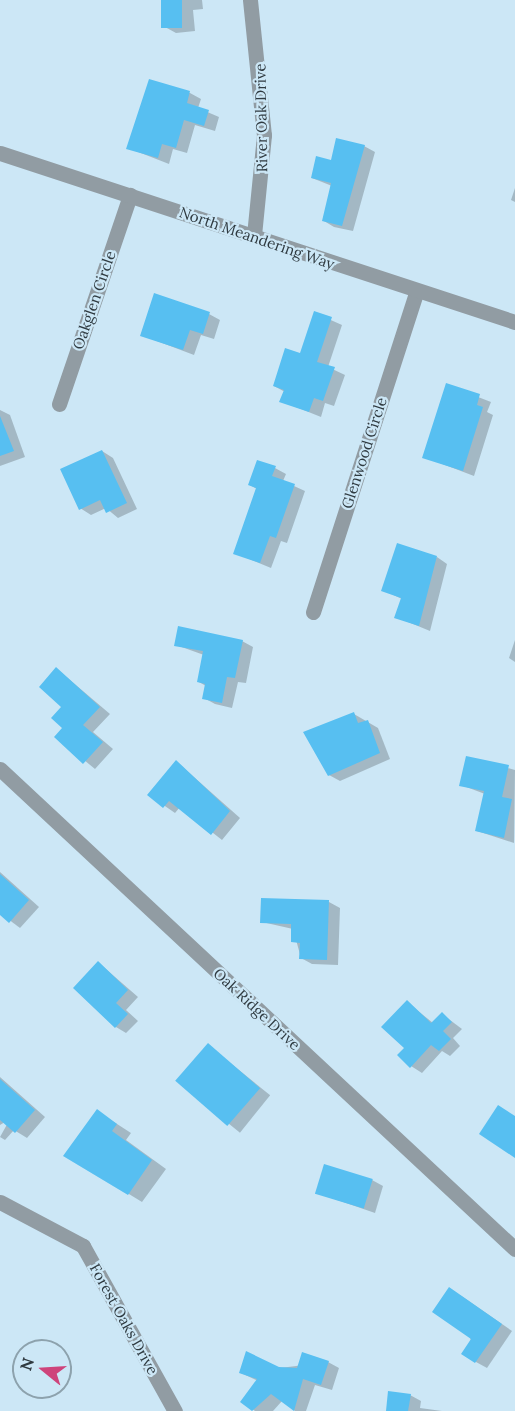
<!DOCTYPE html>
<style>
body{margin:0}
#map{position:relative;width:515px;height:1411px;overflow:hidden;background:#cce7f6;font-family:Lora,serif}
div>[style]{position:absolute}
.shadow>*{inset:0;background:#0003;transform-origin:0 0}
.building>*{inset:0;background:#57bff1;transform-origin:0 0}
.minor>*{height:15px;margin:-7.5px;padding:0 7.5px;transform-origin:7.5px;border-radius:7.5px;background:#919ca3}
.tertiary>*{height:15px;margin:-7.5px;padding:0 7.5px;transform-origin:7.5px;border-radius:7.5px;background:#919ca3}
span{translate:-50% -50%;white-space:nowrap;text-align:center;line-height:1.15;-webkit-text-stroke:4.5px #cce7f6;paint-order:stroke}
.street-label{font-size:15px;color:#2f3a40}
.north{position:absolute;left:12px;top:1339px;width:60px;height:60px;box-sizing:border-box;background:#cce7f6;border:2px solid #8da2ad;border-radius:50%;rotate:288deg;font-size:16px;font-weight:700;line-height:24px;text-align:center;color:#2f3a40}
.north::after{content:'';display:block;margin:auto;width:21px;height:27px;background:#ce447b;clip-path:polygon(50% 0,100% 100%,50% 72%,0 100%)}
</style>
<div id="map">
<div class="shadow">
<i style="clip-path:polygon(163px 0,202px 0,203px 9px,193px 10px,195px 31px,176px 33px,165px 27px)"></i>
<i style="clip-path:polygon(150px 81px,190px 93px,201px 99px,198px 108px,219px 117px,215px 131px,195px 125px,187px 153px,173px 149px,169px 164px,128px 148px)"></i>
<i style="clip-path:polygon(364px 146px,375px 152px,353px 231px,334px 227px,324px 221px,332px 186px,312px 178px)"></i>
<i style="clip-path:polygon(515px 188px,515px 202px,511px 200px)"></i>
<i style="clip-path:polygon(315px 313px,342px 325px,328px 367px,345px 375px,334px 406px,325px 403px,321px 417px,281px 401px,285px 392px,274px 386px,301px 354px)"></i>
<i style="clip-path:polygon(209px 314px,220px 320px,214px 339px,201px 335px,194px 355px,141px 335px)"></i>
<i style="clip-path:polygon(447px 385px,491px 402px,487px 412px,493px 415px,474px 476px,424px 457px)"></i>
<i style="clip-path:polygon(0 410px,10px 415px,25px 457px,0 466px)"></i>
<i style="clip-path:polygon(102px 451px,113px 458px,137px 509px,118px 518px,106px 508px,91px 515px,80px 508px)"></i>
<i style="clip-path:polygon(275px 468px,286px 474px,283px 481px,305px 491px,287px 543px,281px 541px,271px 568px,235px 553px,257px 489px,250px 485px)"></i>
<i style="clip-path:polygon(437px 557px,447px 564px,430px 631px,396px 617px,402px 599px,383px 590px)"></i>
<i style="clip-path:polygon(515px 640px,515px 662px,509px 658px)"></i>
<i style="clip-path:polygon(242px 641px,253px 647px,246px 683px,238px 682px,232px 708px,215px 704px,204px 698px,206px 686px,199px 682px,204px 655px,176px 645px)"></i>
<i style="clip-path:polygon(57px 669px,110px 714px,93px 732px,113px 749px,95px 769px,56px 737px,64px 727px)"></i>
<i style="clip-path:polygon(354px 714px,378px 728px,390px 759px,340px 781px,329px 775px)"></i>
<i style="clip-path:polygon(467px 757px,515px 770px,514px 843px,477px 831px,485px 794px,461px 785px)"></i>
<i style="clip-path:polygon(177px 762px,240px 818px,222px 840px,180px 807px,175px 813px,149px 795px)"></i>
<i style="clip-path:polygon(0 872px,39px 907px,20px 928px,0 913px)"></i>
<i style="clip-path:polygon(329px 902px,340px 908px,338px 965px,312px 964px,301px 958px,293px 929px,262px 922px)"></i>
<i style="clip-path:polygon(99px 963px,138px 997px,126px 1010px,138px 1021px,126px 1033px,116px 1027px)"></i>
<i style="clip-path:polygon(407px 1002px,433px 1023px,442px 1014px,462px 1029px,453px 1038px,460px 1046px,450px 1056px,442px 1051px,422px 1073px,411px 1066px,406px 1048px)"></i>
<i style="left:208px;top:1045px;width:80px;height:48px;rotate:39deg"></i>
<i style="clip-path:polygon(0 1077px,45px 1117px,27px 1138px,14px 1130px,5px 1140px,0 1137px,10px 1119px,0 1125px)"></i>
<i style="clip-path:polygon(97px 1111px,131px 1133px,126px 1140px,166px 1169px,142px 1202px,65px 1155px)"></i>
<i style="clip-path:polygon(372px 1180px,383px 1186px,375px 1213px,317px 1193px)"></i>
<i style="clip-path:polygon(460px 1295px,512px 1331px,487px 1368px,476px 1362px)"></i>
<i style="clip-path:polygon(328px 1362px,339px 1368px,332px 1390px,315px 1385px,306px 1411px,295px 1411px,282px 1401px,273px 1411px,255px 1411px,242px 1401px,258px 1381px,241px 1373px)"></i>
<i style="clip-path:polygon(410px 1395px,421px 1401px,420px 1408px,442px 1411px,387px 1411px)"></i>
</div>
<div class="building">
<i style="left:161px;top:0;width:21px;height:28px"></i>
<i style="clip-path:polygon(149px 79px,190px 91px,187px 103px,209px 110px,204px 126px,184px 120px,176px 148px,162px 144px,158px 158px,126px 149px)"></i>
<i style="clip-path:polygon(336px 138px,365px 145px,342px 226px,322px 221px,331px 183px,311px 178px,316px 156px,331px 160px)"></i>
<i style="clip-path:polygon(154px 293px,210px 312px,203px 334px,190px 330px,183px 350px,140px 336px)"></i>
<i style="clip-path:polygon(314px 311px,332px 317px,317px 362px,335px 367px,323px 401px,314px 398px,309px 412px,279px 402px,284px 390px,273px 386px,285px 348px,300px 353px)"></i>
<i style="clip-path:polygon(446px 383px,480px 394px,477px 405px,483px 407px,463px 471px,422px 458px)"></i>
<i style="clip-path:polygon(0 416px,14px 451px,0 456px)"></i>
<i style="clip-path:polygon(102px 450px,127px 503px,106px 513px,100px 500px,79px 510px,60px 469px)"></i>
<i style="clip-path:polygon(257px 460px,276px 466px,272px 476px,295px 484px,276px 538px,270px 536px,260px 563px,233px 554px,256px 488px,248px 485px)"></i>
<i style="clip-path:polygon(397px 543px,437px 556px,419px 626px,394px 618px,401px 598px,381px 591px)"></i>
<i style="clip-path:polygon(178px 626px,243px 640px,235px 678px,227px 677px,222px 703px,202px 699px,205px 684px,197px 682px,203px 651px,174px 646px)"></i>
<i style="clip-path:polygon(56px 667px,100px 707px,83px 725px,103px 742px,83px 764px,54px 737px,62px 728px,51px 718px,61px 707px,39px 687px)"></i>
<i style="clip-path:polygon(354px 712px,358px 723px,368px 720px,380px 753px,328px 776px,303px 732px)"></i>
<i style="clip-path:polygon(466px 756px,509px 765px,502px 797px,512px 799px,504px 838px,475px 831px,484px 791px,459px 786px)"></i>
<i style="clip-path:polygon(176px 760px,230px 811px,211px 835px,169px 801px,163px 808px,147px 795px)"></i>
<i style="clip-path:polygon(0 874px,29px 900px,9px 923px,0 915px)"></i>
<i style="clip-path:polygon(261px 898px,329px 900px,327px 960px,299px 959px,300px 943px,291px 942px,291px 924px,260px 923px)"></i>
<i style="clip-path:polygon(98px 961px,128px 990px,116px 1003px,128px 1014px,115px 1028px,73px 988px)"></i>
<i style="clip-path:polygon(407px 1000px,431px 1023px,442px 1012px,452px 1022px,443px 1031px,451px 1039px,439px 1051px,431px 1045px,410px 1068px,397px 1055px,404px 1048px,381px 1027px)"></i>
<i style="left:208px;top:1043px;width:69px;height:50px;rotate:41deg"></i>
<i style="clip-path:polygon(0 1079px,35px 1110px,15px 1133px,0 1120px)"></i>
<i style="clip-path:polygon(498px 1105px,515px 1116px,515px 1158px,479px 1134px)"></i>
<i style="clip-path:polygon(97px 1109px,117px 1124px,112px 1131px,152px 1160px,128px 1195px,63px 1156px)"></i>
<i style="left:324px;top:1164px;width:51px;height:31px;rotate:17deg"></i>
<i style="clip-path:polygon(449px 1287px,502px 1324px,475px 1363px,461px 1354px,471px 1339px,432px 1312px)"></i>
<i style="clip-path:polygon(246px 1351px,279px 1367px,297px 1368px,302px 1352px,329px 1361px,321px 1385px,303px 1379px,294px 1411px,271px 1394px,252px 1411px,240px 1402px,257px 1379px,239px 1373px)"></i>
<i style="clip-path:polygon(388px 1391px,411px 1394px,408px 1411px,386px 1411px)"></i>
</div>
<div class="minor">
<i style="left:250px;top:0;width:136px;rotate:84.1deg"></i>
<i style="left:264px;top:135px;width:101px;rotate:95.7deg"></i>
<i style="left:59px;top:404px;width:221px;rotate:-71.2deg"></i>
<i style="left:313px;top:612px;width:334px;rotate:-72.1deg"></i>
<i style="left:0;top:769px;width:704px;rotate:42.99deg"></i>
<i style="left:0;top:1202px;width:94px;rotate:27.9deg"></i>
<i style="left:83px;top:1246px;width:189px;rotate:60.9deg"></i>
</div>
<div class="tertiary">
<i style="left:0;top:153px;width:542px;rotate:18.17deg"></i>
</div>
<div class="street-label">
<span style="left:261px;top:118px;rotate:-91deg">River Oak Drive</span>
<span style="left:257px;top:238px;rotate:19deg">North Meandering Way</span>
<span style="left:94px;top:300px;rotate:-71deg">Oakglen Circle</span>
<span style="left:364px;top:453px;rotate:-72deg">Glenwood Circle</span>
<span style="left:257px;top:1009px;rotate:43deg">Oak Ridge Drive</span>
<span style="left:124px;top:1319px;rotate:61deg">Forest Oaks Drive</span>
</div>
<div class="north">N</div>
</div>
